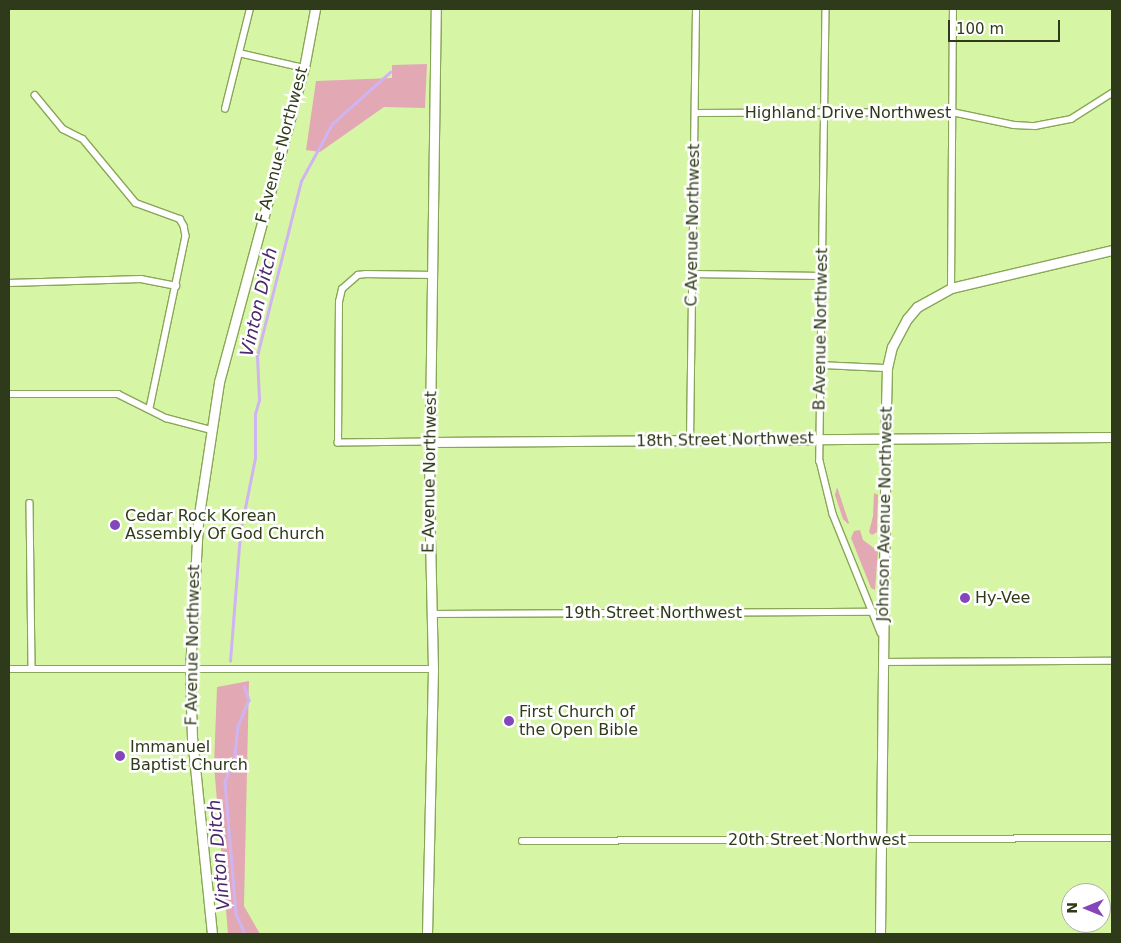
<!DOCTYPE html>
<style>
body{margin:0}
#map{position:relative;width:1121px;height:943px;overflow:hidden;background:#d7f6a5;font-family:"DejaVu Sans",sans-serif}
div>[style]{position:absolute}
.green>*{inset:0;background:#e2a8b4}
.stream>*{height:2.5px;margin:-1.25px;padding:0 1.25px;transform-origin:1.25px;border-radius:1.25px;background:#d0b4f1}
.roads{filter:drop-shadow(1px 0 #89a658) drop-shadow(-1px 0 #89a658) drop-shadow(0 1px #89a658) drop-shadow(0 -1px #89a658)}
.street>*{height:5.5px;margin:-2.75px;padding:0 2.75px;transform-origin:2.75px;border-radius:2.75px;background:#fff}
.secondary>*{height:9px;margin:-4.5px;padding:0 4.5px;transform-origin:4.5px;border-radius:4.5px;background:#fff}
.dots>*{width:14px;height:14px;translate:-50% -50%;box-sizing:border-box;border:2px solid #fff;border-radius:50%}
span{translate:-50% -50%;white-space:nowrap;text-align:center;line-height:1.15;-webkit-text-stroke:5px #fff;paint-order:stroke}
.street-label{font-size:16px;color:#2e3a19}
.poi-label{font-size:16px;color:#2e3a19}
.left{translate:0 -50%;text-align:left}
.water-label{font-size:18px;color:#4c276d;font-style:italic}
.frame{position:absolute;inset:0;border:10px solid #2e3a19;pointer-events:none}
.north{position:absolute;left:1061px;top:883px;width:50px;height:50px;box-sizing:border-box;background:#fff;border:1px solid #abb0a3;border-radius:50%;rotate:270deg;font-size:14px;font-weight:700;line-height:20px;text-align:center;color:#2e3a19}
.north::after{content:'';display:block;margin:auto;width:18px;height:22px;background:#8446bb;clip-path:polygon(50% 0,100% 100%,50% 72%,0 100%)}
.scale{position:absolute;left:948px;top:20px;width:112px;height:22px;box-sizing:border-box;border:2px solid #2e3a19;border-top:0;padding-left:6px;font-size:15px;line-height:18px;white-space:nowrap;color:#2e3a19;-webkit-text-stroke:4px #fff;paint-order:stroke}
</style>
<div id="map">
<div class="green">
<i style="clip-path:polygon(427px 64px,425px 108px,384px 107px,320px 152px,306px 150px,316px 81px,392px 78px,392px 65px)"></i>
<i style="clip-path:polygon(837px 487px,849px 523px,848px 524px,843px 519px,835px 495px)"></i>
<i style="clip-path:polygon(874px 493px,878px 495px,877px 532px,872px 535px,869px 532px,873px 516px)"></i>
<i style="clip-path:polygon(860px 530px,863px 540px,878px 551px,875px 590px,871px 588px,851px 538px,854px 531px)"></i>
<i style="clip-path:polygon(249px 681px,244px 906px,260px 934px,228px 934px,214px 765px,217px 687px)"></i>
</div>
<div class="stream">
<i style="left:230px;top:661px;width:128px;rotate:-85.5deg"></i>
<i style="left:240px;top:533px;width:76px;rotate:-78.7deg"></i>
<i style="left:255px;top:458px;width:44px;rotate:-90deg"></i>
<i style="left:255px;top:414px;width:15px;rotate:-74deg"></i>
<i style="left:259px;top:400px;width:44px;rotate:-92.6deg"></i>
<i style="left:257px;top:356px;width:180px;rotate:-75.9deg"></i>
<i style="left:301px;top:181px;width:65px;rotate:-61.5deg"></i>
<i style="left:332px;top:124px;width:78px;rotate:-41.9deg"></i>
<i style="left:244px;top:686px;width:15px;rotate:70deg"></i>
<i style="left:249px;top:700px;width:28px;rotate:113deg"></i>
<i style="left:238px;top:726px;width:31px;rotate:96deg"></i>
<i style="left:235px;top:757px;width:27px;rotate:112deg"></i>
<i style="left:225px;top:782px;width:132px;rotate:85.2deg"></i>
<i style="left:236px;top:914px;width:22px;rotate:66deg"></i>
</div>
<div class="roads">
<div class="street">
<i style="left:826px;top:9px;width:452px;rotate:90.8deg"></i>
<i style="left:820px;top:461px;width:55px;rotate:76.2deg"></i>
<i style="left:833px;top:514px;width:128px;rotate:68deg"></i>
<i style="left:239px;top:53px;width:67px;rotate:13deg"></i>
<i style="left:35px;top:95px;width:44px;rotate:50.5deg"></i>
<i style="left:63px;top:129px;width:22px;rotate:27deg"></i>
<i style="left:83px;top:139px;width:83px;rotate:50.4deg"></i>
<i style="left:136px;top:203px;width:47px;rotate:20deg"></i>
<i style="left:180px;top:219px;width:8px;rotate:60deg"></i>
<i style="left:184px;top:226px;width:10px;rotate:79deg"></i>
<i style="left:186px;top:236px;width:177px;rotate:101.8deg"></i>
<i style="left:225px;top:109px;width:103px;rotate:-76deg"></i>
<i style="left:695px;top:113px;width:257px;rotate:-0.2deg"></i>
<i style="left:952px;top:112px;width:63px;rotate:11.8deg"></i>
<i style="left:1014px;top:125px;width:21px;rotate:3deg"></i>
<i style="left:1035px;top:126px;width:37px;rotate:-11deg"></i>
<i style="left:1071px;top:119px;width:49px;rotate:-32.4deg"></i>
<i style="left:693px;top:274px;width:129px;rotate:0.9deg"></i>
<i style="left:9px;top:283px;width:132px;rotate:-1.7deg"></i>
<i style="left:141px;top:279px;width:36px;rotate:11deg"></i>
<i style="left:951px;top:288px;width:279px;rotate:-89.6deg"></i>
<i style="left:821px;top:365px;width:66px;rotate:2.6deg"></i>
<i style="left:9px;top:394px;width:109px"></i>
<i style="left:118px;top:394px;width:54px;rotate:26.6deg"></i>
<i style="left:166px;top:418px;width:47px;rotate:14.9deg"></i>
<i style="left:690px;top:440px;width:431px;rotate:-89.2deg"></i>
<i style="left:431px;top:442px;width:93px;rotate:179.4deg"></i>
<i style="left:338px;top:443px;width:141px;rotate:-89.6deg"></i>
<i style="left:339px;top:302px;width:13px;rotate:-77deg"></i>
<i style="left:342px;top:289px;width:21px;rotate:-41deg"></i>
<i style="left:358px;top:275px;width:8px;rotate:-7deg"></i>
<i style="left:366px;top:274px;width:66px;rotate:0.9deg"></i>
<i style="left:30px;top:503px;width:166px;rotate:89.3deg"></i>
<i style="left:433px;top:614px;width:440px;rotate:-0.3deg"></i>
<i style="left:883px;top:662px;width:229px;rotate:-0.3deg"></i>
<i style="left:9px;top:669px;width:424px"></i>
<i style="left:522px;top:841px;width:590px;rotate:-0.29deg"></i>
</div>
<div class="secondary">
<i style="left:431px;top:442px;width:681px;rotate:-0.42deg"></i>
<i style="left:212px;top:934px;width:197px;rotate:-95.8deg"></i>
<i style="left:192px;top:738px;width:68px;rotate:-91.7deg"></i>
<i style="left:190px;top:670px;width:149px;rotate:-86.9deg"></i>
<i style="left:198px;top:521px;width:141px;rotate:-81.4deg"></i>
<i style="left:219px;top:382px;width:325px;rotate:-74.9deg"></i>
<i style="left:304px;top:68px;width:60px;rotate:-79.4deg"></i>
<i style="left:427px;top:934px;width:265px;rotate:-88.7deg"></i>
<i style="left:433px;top:669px;width:172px;rotate:-91.3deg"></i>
<i style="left:429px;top:497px;width:488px;rotate:-89.2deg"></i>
<i style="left:880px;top:934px;width:526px;rotate:-89.35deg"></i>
<i style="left:886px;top:408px;width:40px;rotate:-88.6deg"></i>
<i style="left:887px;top:368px;width:22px;rotate:-77deg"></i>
<i style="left:892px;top:347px;width:32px;rotate:-62deg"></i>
<i style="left:907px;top:319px;width:16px;rotate:-50deg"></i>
<i style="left:917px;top:307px;width:39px;rotate:-29deg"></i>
<i style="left:951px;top:288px;width:165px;rotate:-13.3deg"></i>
</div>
</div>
<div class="dots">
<i style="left:115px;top:525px;background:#8446bb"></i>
<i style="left:965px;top:598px;background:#8446bb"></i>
<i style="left:509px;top:721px;background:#8446bb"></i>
<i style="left:120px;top:756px;background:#8446bb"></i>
</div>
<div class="street-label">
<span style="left:848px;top:113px">Highland Drive Northwest</span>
<span style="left:282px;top:145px;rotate:-75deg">F Avenue Northwest</span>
<span style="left:693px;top:225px;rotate:-89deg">C Avenue Northwest</span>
<span style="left:821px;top:329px;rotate:-89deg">B Avenue Northwest</span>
<span style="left:725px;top:440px;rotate:-1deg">18th Street Northwest</span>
<span style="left:430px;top:472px;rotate:-89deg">E Avenue Northwest</span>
<span style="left:885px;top:514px;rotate:-89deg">Johnson Avenue Northwest</span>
<span style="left:653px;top:613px">19th Street Northwest</span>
<span style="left:193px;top:645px;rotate:-89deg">F Avenue Northwest</span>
<span style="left:817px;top:840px">20th Street Northwest</span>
</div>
<div class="poi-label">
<span class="left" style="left:125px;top:525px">Cedar Rock Korean<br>Assembly Of God Church</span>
<span class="left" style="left:975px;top:598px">Hy-Vee</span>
<span class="left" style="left:519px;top:721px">First Church of<br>the Open Bible</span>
<span class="left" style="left:130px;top:756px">Immanuel<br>Baptist Church</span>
</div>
<div class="water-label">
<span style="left:259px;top:302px;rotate:-77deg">Vinton Ditch</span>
<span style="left:219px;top:855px;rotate:-95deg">Vinton Ditch</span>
</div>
<div class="frame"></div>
<div class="north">N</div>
<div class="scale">100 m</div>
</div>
